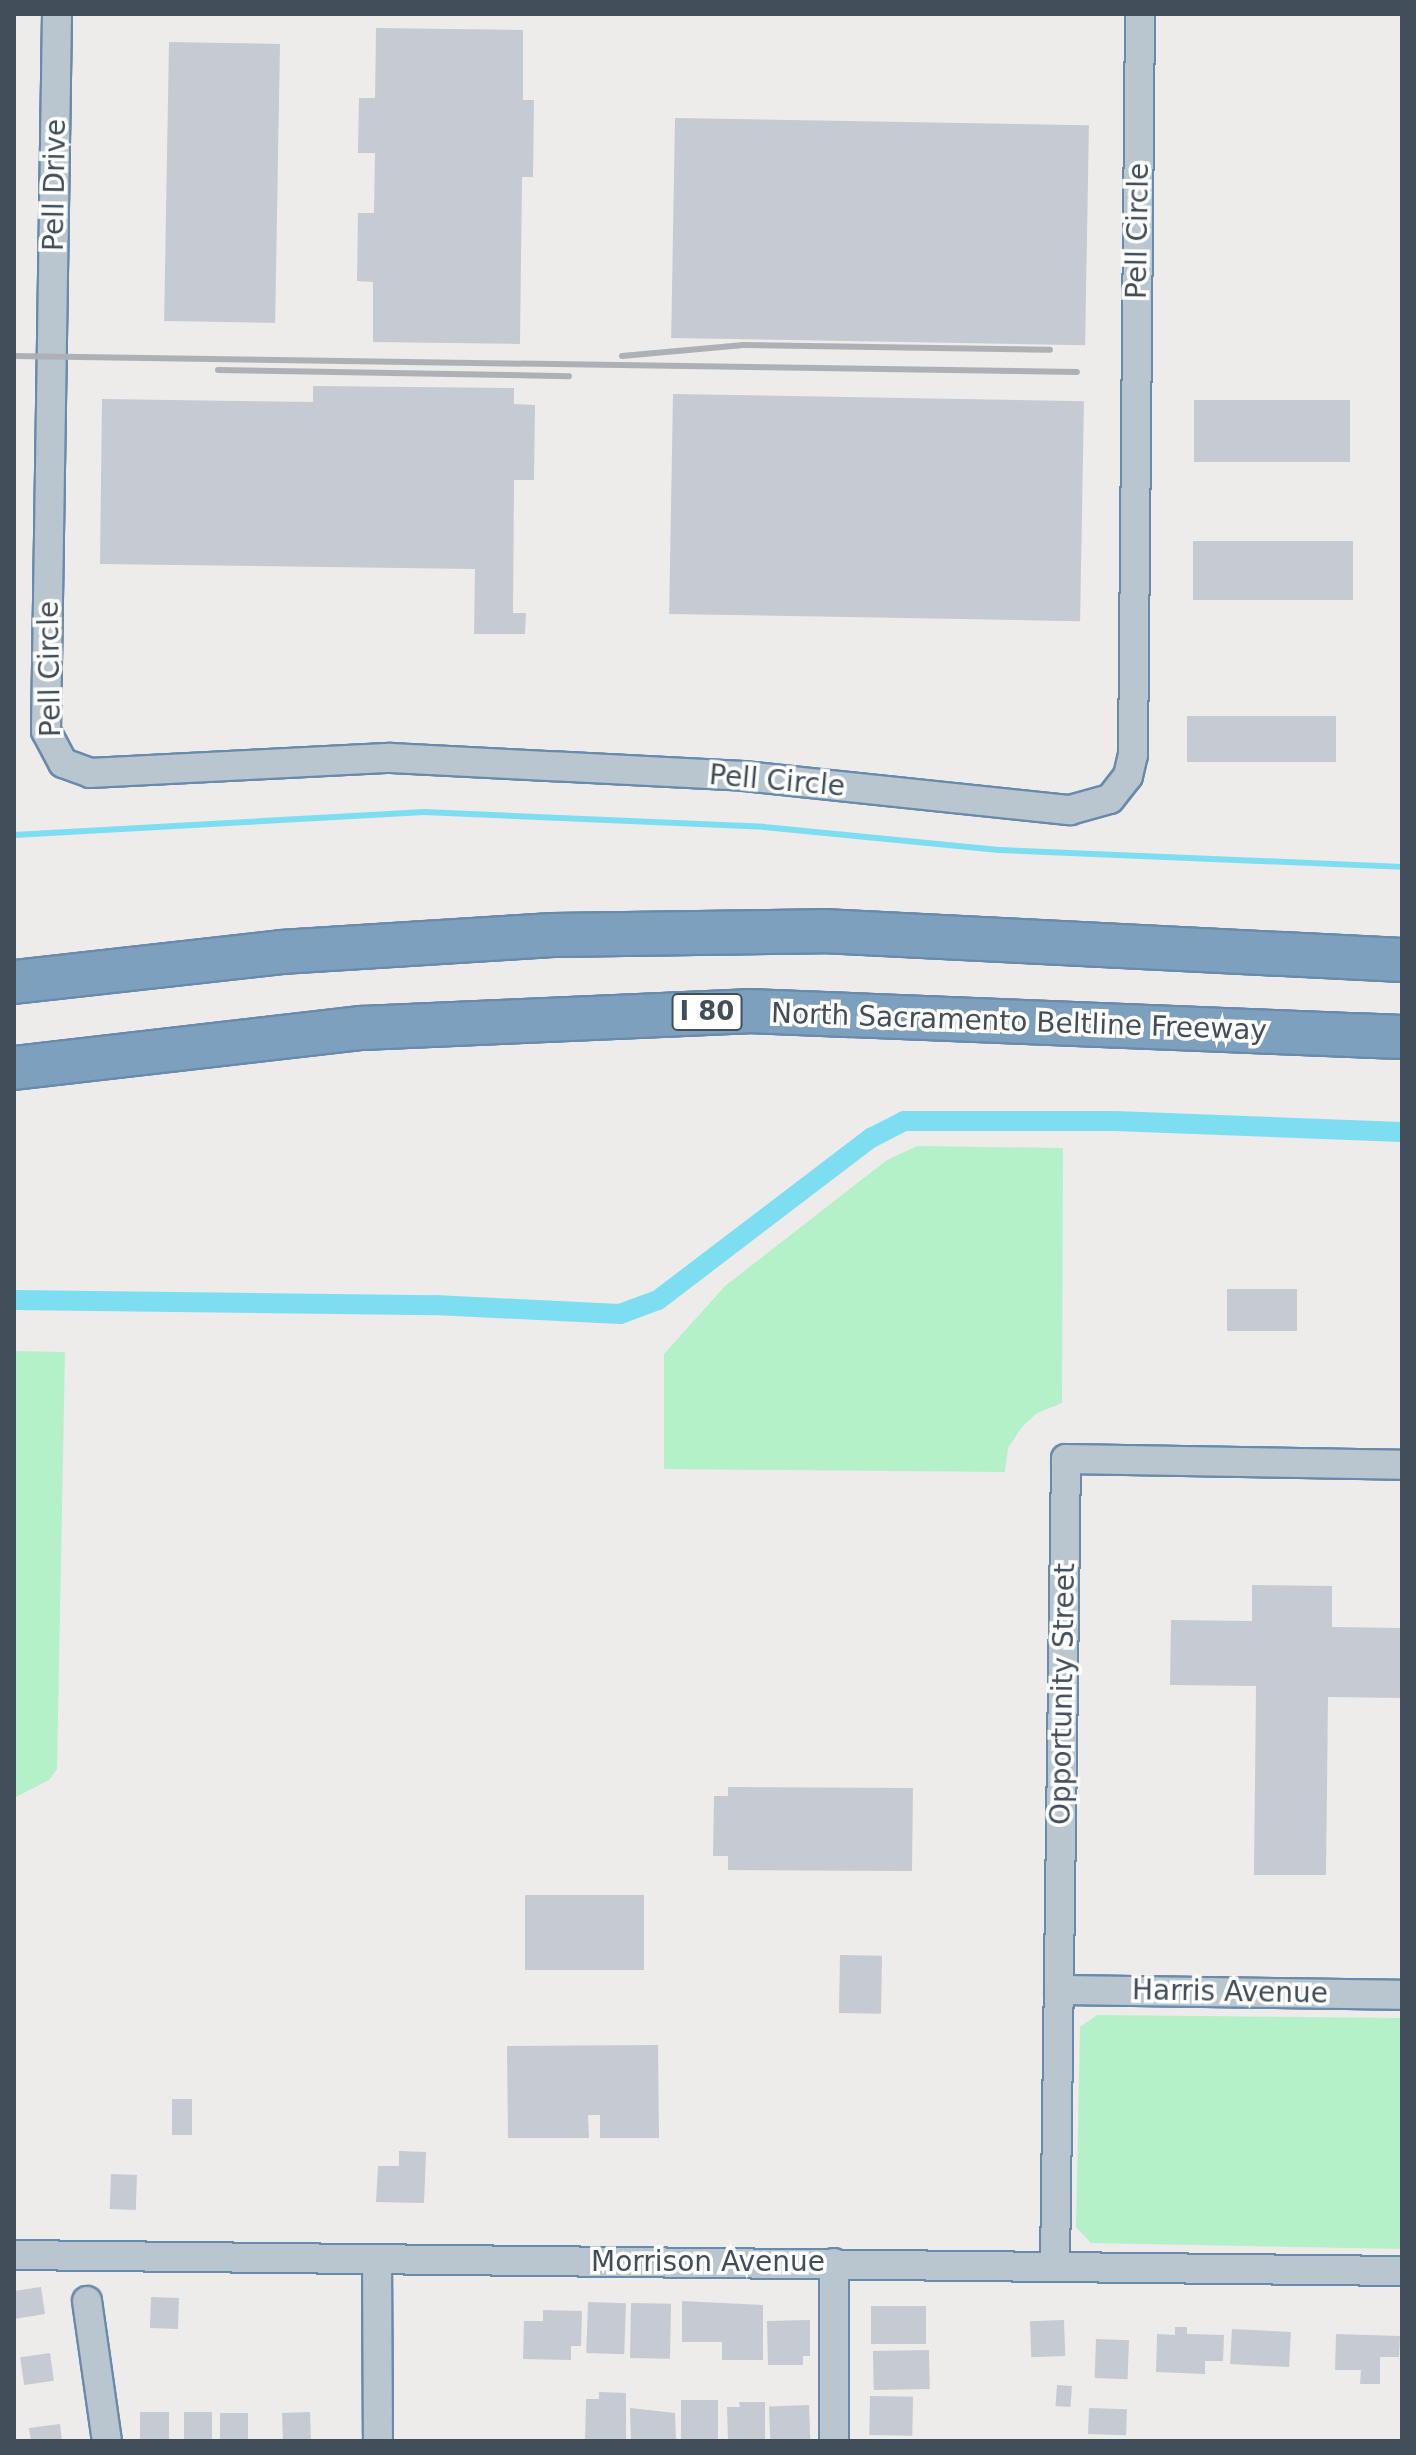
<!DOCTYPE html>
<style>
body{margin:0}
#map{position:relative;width:1416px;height:2455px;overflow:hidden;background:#eeebeb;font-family:"DejaVu Sans",sans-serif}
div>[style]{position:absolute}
.green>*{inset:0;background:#b4f1c9}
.stream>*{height:6px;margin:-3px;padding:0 3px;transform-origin:3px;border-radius:3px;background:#7ddef2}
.canal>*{height:20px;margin:-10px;padding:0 10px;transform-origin:10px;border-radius:10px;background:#7ddef2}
.building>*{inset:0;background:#c6cad2;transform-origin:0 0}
.roads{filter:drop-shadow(2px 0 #698bab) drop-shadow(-2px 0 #698bab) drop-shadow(0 2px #698bab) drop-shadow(0 -2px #698bab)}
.minor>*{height:28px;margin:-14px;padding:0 14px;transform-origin:14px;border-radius:14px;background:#bac6cf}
.highway>*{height:42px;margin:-21px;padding:0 21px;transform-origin:21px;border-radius:21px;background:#7ea0bf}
.rail>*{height:6px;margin:-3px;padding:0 3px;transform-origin:3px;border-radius:3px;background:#adb1b6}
span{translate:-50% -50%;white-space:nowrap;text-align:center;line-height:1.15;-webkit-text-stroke:7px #fff;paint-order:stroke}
.shield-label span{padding:2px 6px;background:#fff;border:2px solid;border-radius:6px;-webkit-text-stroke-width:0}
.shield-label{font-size:26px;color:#424f5a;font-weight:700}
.street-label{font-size:28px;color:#424f5a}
.frame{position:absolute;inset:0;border:16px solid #424f5a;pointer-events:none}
</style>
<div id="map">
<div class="green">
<i style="clip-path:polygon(917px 1146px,1063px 1148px,1062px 1403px,1037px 1413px,1022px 1427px,1008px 1448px,1005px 1472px,664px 1469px,664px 1354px,725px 1286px,887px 1160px)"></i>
<i style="clip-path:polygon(14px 1351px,65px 1352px,57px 1769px,49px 1780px,14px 1798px)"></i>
<i style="clip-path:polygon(1097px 2015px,1402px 2018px,1402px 2249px,1091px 2243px,1076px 2227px,1080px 2027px)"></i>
</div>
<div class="stream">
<i style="left:14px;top:835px;width:411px;rotate:-3.2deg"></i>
<i style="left:424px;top:812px;width:340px;rotate:2.5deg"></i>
<i style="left:764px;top:827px;width:236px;rotate:5.6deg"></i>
<i style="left:999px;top:850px;width:403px;rotate:2.4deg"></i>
</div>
<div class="canal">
<i style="left:14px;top:1300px;width:421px;rotate:0.7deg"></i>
<i style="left:435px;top:1305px;width:185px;rotate:2.8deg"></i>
<i style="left:620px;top:1314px;width:40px;rotate:-20.2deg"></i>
<i style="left:658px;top:1300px;width:268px;rotate:-37.3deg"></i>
<i style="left:871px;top:1138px;width:37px;rotate:-27deg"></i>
<i style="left:904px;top:1121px;width:211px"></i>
<i style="left:1115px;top:1121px;width:287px;rotate:2.2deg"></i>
</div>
<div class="building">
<i style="clip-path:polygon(376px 28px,523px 30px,523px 100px,534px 100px,533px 177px,522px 177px,520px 344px,373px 342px,373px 282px,357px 281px,358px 213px,374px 213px,375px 153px,358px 153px,359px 98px,375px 98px)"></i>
<i style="left:169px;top:42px;width:111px;height:279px;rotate:1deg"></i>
<i style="left:675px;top:118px;width:414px;height:220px;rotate:1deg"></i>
<i style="clip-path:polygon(313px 386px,514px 388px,514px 404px,535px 405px,534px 480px,514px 480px,513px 613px,526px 613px,525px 634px,474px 634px,475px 569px,100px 564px,102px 399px,313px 402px)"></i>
<i style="left:673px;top:394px;width:411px;height:220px;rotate:1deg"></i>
<i style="left:1194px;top:400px;width:156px;height:62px"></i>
<i style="left:1193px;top:541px;width:160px;height:59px"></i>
<i style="left:1187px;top:716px;width:149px;height:46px"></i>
<i style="left:1227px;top:1289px;width:70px;height:42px"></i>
<i style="clip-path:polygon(1252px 1585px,1332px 1586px,1332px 1627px,1402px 1628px,1402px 1698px,1328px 1697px,1326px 1875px,1254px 1875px,1256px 1686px,1170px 1685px,1171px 1620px,1252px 1621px)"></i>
<i style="clip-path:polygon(728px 1787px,913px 1788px,912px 1871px,728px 1870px,728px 1856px,713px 1856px,714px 1796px,728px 1796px)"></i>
<i style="left:525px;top:1895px;width:119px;height:75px"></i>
<i style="left:840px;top:1955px;width:42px;height:58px;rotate:1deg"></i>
<i style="clip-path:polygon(658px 2045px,659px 2138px,600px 2138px,600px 2115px,588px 2115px,589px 2138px,508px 2138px,507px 2046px)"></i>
<i style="left:172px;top:2099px;width:20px;height:36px"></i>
<i style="clip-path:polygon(399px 2151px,426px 2152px,424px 2203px,376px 2202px,378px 2166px,399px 2166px)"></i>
<i style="left:111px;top:2174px;width:26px;height:35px;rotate:2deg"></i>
<i style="clip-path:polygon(41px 2287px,45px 2314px,14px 2319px,14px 2291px)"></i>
<i style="left:151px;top:2297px;width:28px;height:31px;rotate:2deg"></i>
<i style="clip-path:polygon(682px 2301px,763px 2305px,763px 2360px,722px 2360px,722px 2342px,682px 2342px)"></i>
<i style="left:588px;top:2302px;width:38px;height:51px;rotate:2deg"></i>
<i style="left:631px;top:2303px;width:40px;height:55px;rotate:1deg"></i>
<i style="left:871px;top:2306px;width:55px;height:38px"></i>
<i style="clip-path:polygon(543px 2310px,582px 2311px,581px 2346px,571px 2346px,571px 2360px,523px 2359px,524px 2321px,543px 2321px)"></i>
<i style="clip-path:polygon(810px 2320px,810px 2356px,803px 2356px,803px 2365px,768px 2365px,767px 2321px)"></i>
<i style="left:1064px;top:2320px;width:36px;height:34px;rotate:88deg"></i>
<i style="clip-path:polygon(1175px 2327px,1187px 2327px,1187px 2334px,1224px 2335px,1223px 2361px,1205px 2361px,1205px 2374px,1156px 2372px,1157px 2334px,1175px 2335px)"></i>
<i style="left:1232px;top:2329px;width:59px;height:35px;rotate:3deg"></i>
<i style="clip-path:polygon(1336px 2334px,1400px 2336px,1399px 2357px,1380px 2357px,1380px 2384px,1360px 2384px,1361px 2370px,1335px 2370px)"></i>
<i style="left:1096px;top:2339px;width:33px;height:39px;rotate:2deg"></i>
<i style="left:929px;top:2350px;width:39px;height:56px;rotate:89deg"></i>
<i style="left:50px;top:2353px;width:28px;height:30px;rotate:82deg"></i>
<i style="left:1057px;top:2385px;width:15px;height:21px;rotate:4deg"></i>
<i style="clip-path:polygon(599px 2392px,626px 2393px,626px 2441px,585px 2441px,586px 2399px,599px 2399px)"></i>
<i style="left:870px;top:2396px;width:43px;height:39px;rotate:1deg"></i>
<i style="left:681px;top:2400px;width:37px;height:41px"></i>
<i style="clip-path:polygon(739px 2402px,765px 2402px,765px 2441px,728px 2441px,727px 2407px,740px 2407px)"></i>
<i style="left:809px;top:2405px;width:36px;height:40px;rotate:88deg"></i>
<i style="clip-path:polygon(630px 2408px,675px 2413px,676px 2441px,631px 2441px)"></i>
<i style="left:1089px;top:2408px;width:38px;height:26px;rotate:2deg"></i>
<i style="left:140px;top:2412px;width:29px;height:29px"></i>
<i style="left:184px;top:2412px;width:28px;height:29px"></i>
<i style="left:310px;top:2412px;width:29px;height:28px;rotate:88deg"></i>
<i style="left:220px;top:2413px;width:28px;height:28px"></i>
<i style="clip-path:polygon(60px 2424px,62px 2441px,31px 2441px,29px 2428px)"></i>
</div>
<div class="roads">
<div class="minor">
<i style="left:57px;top:14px;width:717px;rotate:90.88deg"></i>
<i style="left:46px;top:731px;width:36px;rotate:62deg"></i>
<i style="left:63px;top:763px;width:29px;rotate:20deg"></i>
<i style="left:90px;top:773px;width:301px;rotate:-2.9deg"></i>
<i style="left:391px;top:758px;width:353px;rotate:2.9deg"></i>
<i style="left:744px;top:776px;width:328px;rotate:6deg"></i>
<i style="left:1070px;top:810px;width:41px;rotate:-15.4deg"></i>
<i style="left:1110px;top:799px;width:29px;rotate:-52deg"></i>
<i style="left:1128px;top:776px;width:22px;rotate:-77deg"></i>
<i style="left:1133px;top:755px;width:741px;rotate:-89.46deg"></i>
<i style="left:1059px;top:1990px;width:343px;rotate:0.8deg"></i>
<i style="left:14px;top:2255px;width:1388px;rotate:0.66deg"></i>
<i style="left:377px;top:2260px;width:181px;rotate:89.7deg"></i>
<i style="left:1055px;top:2266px;width:807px;rotate:-89.22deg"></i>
<i style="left:1066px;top:1459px;width:336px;rotate:1deg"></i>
<i style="left:87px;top:2301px;width:141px;rotate:81.9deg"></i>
<i style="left:834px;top:2441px;width:178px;rotate:-90deg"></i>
</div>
<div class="highway">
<i style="left:14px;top:982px;width:269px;rotate:-6.4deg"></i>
<i style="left:281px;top:952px;width:272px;rotate:-3.6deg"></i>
<i style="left:552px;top:935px;width:271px;rotate:-0.8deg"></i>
<i style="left:823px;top:931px;width:580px;rotate:2.87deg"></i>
<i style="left:14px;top:1068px;width:350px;rotate:-6.6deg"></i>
<i style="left:362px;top:1028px;width:386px;rotate:-2.5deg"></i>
<i style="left:748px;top:1011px;width:655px;rotate:2.28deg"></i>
</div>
</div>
<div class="rail">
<i style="left:14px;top:356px;width:1063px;rotate:0.86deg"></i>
<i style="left:622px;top:356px;width:122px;rotate:-5.2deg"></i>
<i style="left:744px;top:345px;width:306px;rotate:0.9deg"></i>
<i style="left:218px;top:370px;width:351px;rotate:1deg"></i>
</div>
<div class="shield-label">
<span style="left:707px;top:1012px">I 80</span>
</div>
<div class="street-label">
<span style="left:55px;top:185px;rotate:-89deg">Pell Drive</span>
<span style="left:1138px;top:231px;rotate:-89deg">Pell Circle</span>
<span style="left:50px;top:669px;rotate:-91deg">Pell Circle</span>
<span style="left:777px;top:781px;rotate:5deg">Pell Circle</span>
<span style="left:1019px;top:1022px;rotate:2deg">North Sacramento Beltline Freeway</span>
<span style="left:1063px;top:1694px;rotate:-89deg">Opportunity Street</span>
<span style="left:1230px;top:1992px;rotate:1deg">Harris Avenue</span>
<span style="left:708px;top:2262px">Morrison Avenue</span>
</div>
<div class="frame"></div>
</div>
